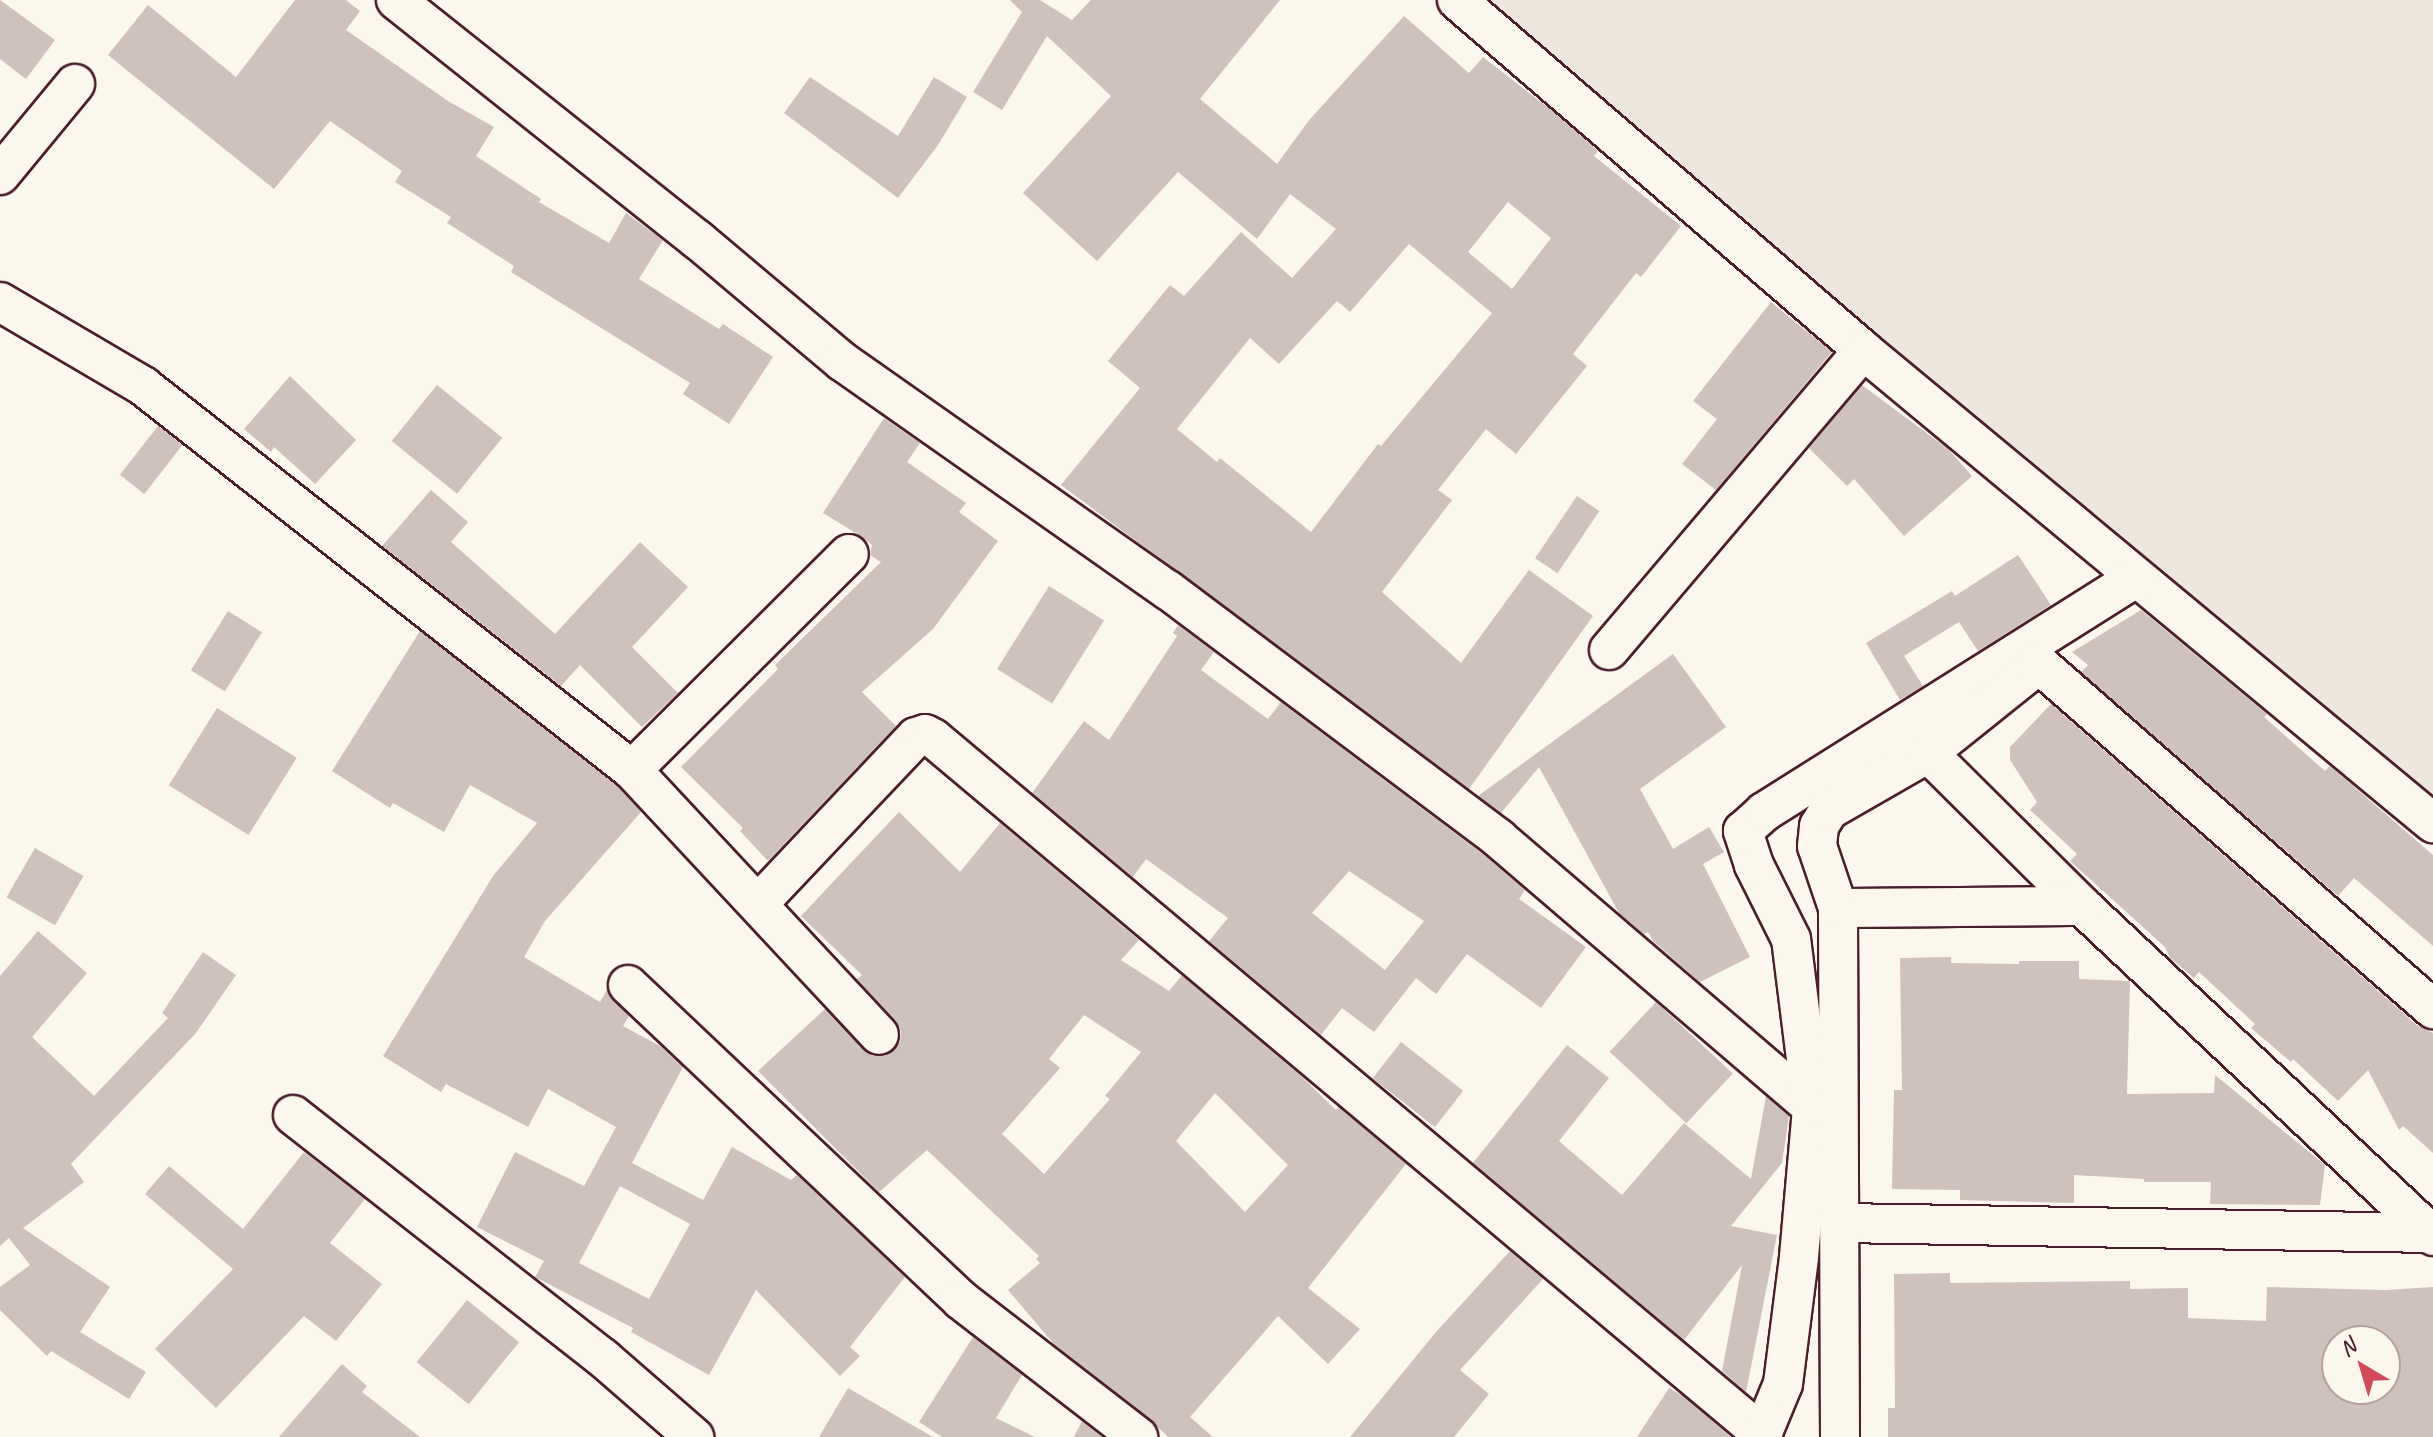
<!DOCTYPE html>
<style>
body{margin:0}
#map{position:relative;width:2433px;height:1437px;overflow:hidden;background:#fbf7ec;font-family:Caveat,sans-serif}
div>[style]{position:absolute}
.built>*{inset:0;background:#eee7de}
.building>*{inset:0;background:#cfc2bc;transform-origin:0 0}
.roads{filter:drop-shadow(2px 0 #4a1f2b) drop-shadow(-2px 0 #4a1f2b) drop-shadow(0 2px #4a1f2b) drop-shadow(0 -2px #4a1f2b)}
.minor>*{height:38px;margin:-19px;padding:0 19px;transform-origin:19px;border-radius:19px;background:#fbf7ec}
span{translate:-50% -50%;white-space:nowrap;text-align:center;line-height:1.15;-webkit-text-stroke:6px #fbf7ec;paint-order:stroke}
.north{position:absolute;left:2321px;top:1325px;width:80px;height:80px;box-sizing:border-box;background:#fbf7ec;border:2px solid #b4a19f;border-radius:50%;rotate:322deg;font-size:22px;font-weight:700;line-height:32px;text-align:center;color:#4a1f2b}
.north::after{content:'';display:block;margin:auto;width:28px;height:36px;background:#d1495b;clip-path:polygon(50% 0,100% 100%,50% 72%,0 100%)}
</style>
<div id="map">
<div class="built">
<i style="clip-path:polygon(1471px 0,2433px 0,2433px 821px)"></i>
</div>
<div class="building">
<i style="clip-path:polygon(0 0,55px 40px,26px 79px,0 59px)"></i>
<i style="clip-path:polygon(295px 0,346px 0,360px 11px,346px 30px,448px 101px,494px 127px,476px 156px,541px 199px,539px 202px,609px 243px,626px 213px,663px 240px,639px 279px,719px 329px,723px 324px,773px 357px,729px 424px,683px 394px,690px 383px,511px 272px,514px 266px,447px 223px,451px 217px,395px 182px,402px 171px,330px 121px,274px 189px,108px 55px,148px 5px,236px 77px)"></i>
<i style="clip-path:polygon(evenodd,1010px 0,1040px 0,1072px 20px,1091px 0,1280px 0,1200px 99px,1277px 164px,1310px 119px,1404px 16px,1469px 73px,1483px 57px,1551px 110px,1598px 151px,1594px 156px,1681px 226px,1641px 277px,1636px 273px,1573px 354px,1587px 366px,1516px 454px,1486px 429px,1438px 490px,1452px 500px,1382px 592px,1461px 663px,1529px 570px,1593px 616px,1469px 789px,1061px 485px,1140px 388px,1108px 361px,1170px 285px,1184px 296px,1241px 232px,1292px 278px,1336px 229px,1290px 194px,1257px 239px,1178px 172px,1097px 261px,1023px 193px,1111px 96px,1047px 36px,1002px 110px,973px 92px,1022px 12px,1010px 0,1508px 202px,1551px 238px,1512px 289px,1468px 252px,1508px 202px,1010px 0,1409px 244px,1492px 313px,1381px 446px,1378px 444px,1311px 532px,1220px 458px,1217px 462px,1177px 429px,1250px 338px,1279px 364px,1337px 301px,1350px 312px,1409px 244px)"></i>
<i style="clip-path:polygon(810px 77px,898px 136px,934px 77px,967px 97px,938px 145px,898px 198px,784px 113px)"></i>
<i style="clip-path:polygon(1771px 302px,1832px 352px,1716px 490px,1682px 464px,1717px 419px,1693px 401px)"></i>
<i style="clip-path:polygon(290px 376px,356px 440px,315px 484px,274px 447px,271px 452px,244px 429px)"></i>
<i style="left:437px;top:385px;width:84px;height:72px;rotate:39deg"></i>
<i style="clip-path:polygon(1862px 385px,1948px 449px,1972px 476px,1904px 536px,1854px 479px,1847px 486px,1809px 448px)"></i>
<i style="clip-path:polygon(884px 418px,920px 443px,907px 462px,966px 503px,959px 512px,998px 541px,933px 629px,862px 692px,896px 726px,768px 861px,740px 831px,743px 828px,681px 767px,778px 669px,775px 665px,881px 562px,870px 555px,872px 545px,864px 538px,823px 513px)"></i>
<i style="left:158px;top:426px;width:31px;height:62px;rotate:38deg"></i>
<i style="clip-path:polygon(431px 490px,468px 522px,451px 542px,555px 634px,640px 542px,688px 587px,632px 647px,678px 693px,642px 727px,580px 665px,561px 686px,382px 546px)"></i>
<i style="left:1577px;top:496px;width:27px;height:75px;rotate:34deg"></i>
<i style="clip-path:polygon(2018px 555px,2051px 605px,1978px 651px,1959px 622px,1904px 656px,1923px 686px,1900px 700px,1866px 643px,1952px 591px,1955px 596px)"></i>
<i style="left:1049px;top:586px;width:65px;height:98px;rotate:32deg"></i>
<i style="clip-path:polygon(2141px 610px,2267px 714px,2264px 717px,2325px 771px,2330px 766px,2433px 855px,2433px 946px,2354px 878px,2338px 896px,2081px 672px,2088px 665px,2072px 652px)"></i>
<i style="left:228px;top:611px;width:40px;height:70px;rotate:32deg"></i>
<i style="clip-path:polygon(evenodd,1178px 625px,1214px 652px,1201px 670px,1268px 719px,1281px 702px,1484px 855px,1525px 890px,1519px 899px,1586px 947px,1541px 1008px,1467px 954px,1436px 994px,1416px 978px,1374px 1032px,1342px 1008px,1321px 1035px,1209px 941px,1228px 918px,1146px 859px,1133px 877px,1032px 793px,1084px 721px,1109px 740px,1177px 636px,1173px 633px,1178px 625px,1349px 871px,1424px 921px,1385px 970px,1312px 913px,1349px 871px)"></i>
<i style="clip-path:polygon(evenodd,420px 631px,617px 786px,641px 812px,545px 921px,524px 957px,600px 1002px,607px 990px,629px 1016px,623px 1026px,660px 1046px,683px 1067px,632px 1163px,703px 1200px,732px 1147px,791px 1180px,797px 1175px,905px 1277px,850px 1347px,860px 1356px,840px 1376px,756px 1290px,709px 1375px,631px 1332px,633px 1328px,535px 1277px,544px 1261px,477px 1227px,515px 1152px,584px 1186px,616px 1127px,548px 1089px,528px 1127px,446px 1084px,441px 1092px,383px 1056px,493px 876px,537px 823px,470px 785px,444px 832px,393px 803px,390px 808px,332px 771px,420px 631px,620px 1186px,690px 1224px,649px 1299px,579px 1263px,620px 1186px)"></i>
<i style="clip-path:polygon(1673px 654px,1726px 727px,1640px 789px,1673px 849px,1709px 827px,1724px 852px,1703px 864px,1750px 957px,1700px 982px,1654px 942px,1648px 932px,1644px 934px,1619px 913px,1539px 767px,1501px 813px,1478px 796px)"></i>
<i style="clip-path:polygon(2051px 704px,2418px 1026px,2433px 1033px,2433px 1153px,2403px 1126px,2399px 1130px,2368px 1070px,2338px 1101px,2293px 1059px,2291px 1062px,2251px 1028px,2255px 1024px,2199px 972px,2194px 978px,2170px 958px,2165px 947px,2070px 861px,2077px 854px,2030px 810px,2037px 802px,2010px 760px,2010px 747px)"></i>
<i style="left:217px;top:708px;width:94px;height:91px;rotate:32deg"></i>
<i style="clip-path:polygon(evenodd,899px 812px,960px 872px,1000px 823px,1139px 940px,1121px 960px,1169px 991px,1182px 975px,1300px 1075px,1336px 1110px,1339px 1107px,1406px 1164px,1308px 1288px,1360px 1329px,1328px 1364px,1278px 1316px,1190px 1417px,1213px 1437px,1168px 1437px,1151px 1420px,1054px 1344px,1008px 1290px,1040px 1263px,1036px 1259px,1039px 1256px,927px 1150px,879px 1192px,758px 1071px,825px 1009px,872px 1056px,885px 1056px,900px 1042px,901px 1031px,896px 1021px,857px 979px,862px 975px,801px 916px,899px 812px,1084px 1015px,1141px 1052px,1105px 1096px,1110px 1099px,1044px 1174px,1002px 1134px,1060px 1068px,1049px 1059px,1084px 1015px,899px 812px,1215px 1093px,1288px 1165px,1245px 1212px,1176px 1141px,1215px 1093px)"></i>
<i style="left:35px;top:848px;width:56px;height:57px;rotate:30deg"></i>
<i style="clip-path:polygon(38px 931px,87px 973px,32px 1037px,94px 1096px,168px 1018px,162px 1013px,203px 952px,236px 975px,196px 1033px,71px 1164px,84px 1182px,23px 1228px,110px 1287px,80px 1332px,146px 1372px,129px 1399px,51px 1351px,47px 1356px,0 1310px,0 1287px,30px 1265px,9px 1238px,0 1246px,0 976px)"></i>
<i style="clip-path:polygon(1951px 957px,1951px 963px,2019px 964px,2019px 961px,2079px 961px,2079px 979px,2130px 981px,2127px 1094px,2214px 1093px,2215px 1075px,2325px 1165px,2320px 1205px,2210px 1204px,2211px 1182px,2144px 1182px,2144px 1179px,2074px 1175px,2074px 1203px,1960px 1200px,1960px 1190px,1892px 1189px,1894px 1090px,1902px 1090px,1900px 958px)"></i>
<i style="left:1656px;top:1002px;width:105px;height:68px;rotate:43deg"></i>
<i style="left:1401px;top:1042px;width:79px;height:46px;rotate:38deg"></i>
<i style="clip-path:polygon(1567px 1045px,1609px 1078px,1559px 1141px,1622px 1195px,1684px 1123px,1751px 1179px,1766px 1096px,1789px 1116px,1782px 1163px,1731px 1226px,1777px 1235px,1746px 1392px,1722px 1371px,1742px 1265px,1684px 1340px,1473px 1163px)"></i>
<i style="clip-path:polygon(304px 1152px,365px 1199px,330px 1243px,382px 1284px,336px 1341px,304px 1316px,216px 1408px,155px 1349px,233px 1269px,145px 1194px,169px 1166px,243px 1229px)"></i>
<i style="clip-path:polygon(1510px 1251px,1543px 1279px,1460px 1370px,1489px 1394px,1454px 1437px,1350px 1437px,1436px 1332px)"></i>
<i style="clip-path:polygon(evenodd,1950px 1273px,1950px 1283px,2130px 1281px,2130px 1289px,2188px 1288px,2188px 1318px,2266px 1321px,2267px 1287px,2386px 1290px,2433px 1287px,2433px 1437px,1888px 1437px,1888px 1408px,1895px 1408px,1894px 1274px,1950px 1273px,2337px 1341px,2385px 1341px,2385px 1389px,2337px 1389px,2337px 1341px)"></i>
<i style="left:467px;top:1300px;width:67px;height:80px;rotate:39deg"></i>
<i style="clip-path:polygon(973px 1337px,1022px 1375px,996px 1418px,1035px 1437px,942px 1437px,919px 1422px)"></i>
<i style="clip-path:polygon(342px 1364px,367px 1386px,362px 1392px,420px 1437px,279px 1437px)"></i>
<i style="clip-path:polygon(848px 1388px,933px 1437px,819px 1437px)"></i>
<i style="clip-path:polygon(1669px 1388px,1683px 1396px,1731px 1437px,1637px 1437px)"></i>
<i style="clip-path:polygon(1082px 1421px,1102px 1437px,1074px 1437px)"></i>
</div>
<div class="roads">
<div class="minor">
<i style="left:396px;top:0;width:386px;rotate:38.5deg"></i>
<i style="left:698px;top:240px;width:189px;rotate:40.1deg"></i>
<i style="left:843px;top:362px;width:397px;rotate:35.1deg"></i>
<i style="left:1168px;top:590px;width:413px;rotate:36.9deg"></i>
<i style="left:1498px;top:838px;width:413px;rotate:40.6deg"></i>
<i style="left:1457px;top:0;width:536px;rotate:40.76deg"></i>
<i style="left:1863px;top:350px;width:741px;rotate:39.69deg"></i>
<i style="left:0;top:175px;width:118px;rotate:-50.5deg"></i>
<i style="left:0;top:302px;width:166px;rotate:30.4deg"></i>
<i style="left:143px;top:386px;width:622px;rotate:38.14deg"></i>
<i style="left:632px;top:770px;width:362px;rotate:47deg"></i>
<i style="left:1609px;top:650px;width:393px;rotate:-49.7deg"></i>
<i style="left:1928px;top:753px;width:217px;rotate:44.8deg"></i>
<i style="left:2082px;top:906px;width:482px;rotate:43.2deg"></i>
<i style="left:632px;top:770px;width:306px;rotate:-44.9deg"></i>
<i style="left:758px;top:904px;width:230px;rotate:-46.6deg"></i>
<i style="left:916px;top:737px;width:9px;rotate:-18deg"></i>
<i style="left:925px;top:734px;width:9px;rotate:27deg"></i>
<i style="left:933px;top:738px;width:1084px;rotate:40.02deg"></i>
<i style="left:1838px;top:908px;width:244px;rotate:-0.5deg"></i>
<i style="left:628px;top:985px;width:458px;rotate:43.4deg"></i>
<i style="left:961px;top:1300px;width:224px;rotate:37.7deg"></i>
<i style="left:293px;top:1115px;width:394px;rotate:38.1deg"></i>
<i style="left:603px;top:1358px;width:121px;rotate:41deg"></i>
<i style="left:1841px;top:1223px;width:590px;rotate:0.97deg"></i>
<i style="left:1761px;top:1437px;width:57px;rotate:-67.5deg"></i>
<i style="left:1783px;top:1384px;width:128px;rotate:-82.8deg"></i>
<i style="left:1799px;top:1257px;width:151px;rotate:-85deg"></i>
<i style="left:1812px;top:1107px;width:169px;rotate:-97.1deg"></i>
<i style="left:1791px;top:939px;width:83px;rotate:-116.6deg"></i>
<i style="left:1754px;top:865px;width:36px;rotate:-108deg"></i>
<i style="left:1743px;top:831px;width:28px;rotate:-42deg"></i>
<i style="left:1764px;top:812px;width:439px;rotate:-32.2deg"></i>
<i style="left:1840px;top:1437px;width:529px;rotate:-90.22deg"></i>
<i style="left:1838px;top:908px;width:65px;rotate:-108.7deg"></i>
<i style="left:1817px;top:846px;width:20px;rotate:-84deg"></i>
<i style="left:1819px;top:826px;width:19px;rotate:-58deg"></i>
<i style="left:1829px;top:810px;width:114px;rotate:-29.9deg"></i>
<i style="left:1928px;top:753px;width:142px;rotate:-38.7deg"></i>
<i style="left:2039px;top:664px;width:524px;rotate:41.21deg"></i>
</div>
</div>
<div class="north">N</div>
</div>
